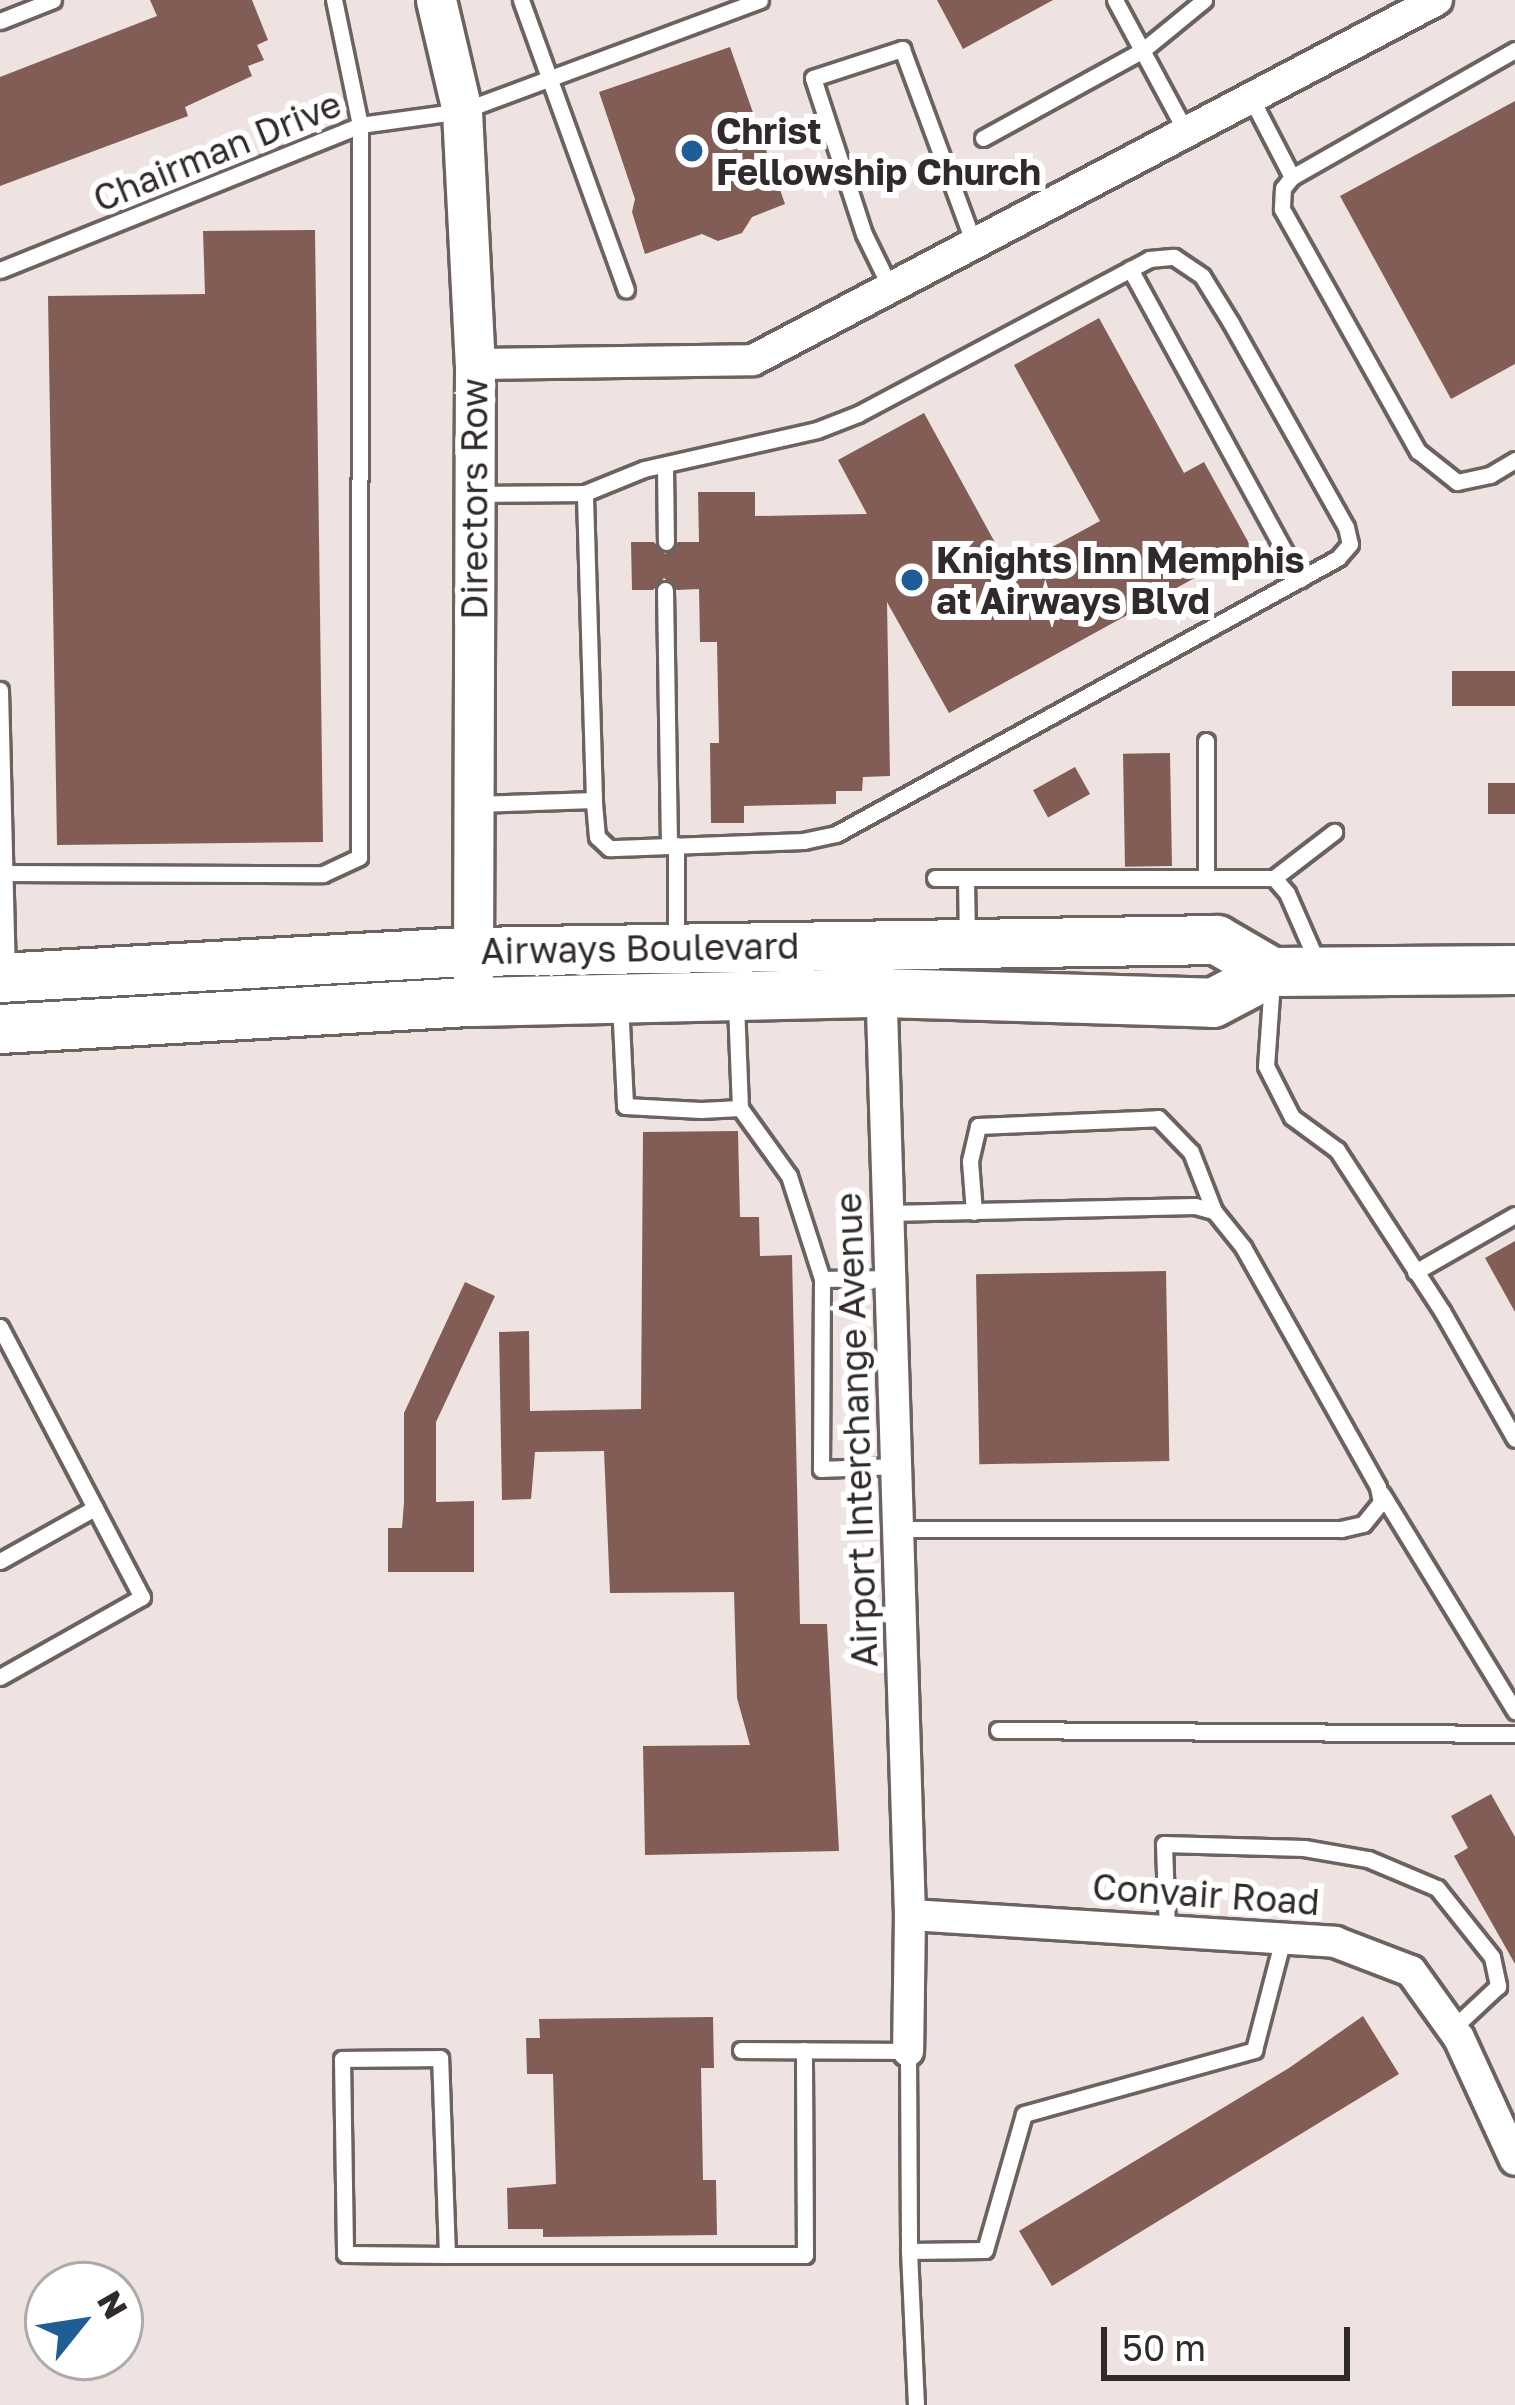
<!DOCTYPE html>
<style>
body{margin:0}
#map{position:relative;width:1515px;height:2405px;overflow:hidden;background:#eee3e0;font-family:"Golos Text",sans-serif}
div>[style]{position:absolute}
.building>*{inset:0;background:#815d55;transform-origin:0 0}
.roads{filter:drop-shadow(3px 0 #6c6260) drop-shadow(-3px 0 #6c6260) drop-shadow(0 3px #6c6260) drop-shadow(0 -3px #6c6260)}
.service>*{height:15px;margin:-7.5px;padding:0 7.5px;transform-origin:7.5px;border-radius:7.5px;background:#fff}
.minor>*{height:30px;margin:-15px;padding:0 15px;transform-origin:15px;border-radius:15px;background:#fff}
.tertiary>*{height:39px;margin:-19.5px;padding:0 19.5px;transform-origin:19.5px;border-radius:19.5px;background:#fff}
.primary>*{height:48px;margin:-24px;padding:0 24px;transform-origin:24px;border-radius:24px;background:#fff}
.dots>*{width:33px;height:33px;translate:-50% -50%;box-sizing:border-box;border:6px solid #fff;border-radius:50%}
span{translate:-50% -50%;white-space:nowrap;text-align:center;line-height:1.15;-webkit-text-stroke:12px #fff;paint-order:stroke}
.poi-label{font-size:36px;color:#302b2a;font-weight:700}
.left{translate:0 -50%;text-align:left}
.street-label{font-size:36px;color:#302b2a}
.north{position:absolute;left:24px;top:2261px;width:120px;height:120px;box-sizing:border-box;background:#fff;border:3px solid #acaaaa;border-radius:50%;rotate:60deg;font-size:33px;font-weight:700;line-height:48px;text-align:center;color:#302b2a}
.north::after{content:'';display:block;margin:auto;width:42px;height:54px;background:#1e5e94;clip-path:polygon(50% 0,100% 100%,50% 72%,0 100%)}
.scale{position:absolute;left:1101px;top:2327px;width:249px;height:54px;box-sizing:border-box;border:6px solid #302b2a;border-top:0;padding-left:15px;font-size:36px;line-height:42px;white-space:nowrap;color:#302b2a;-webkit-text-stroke:9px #fff;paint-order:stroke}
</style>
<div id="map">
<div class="building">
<i style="clip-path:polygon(150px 0,252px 0,268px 40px,257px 45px,264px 60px,248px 66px,252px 76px,185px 107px,188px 116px,0 186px,0 77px,157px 16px)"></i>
<i style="clip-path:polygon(937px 0,1053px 0,963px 49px)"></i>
<i style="clip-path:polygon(730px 47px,785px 204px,752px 217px,742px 233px,718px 241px,702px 234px,645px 254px,632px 212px,635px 199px,599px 92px)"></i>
<i style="clip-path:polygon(1515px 101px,1515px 364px,1451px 399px,1340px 196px)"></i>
<i style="clip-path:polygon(315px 230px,323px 842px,57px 845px,48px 296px,205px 294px,203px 231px)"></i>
<i style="clip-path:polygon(1099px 318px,1184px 473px,1204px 462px,1251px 547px,949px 713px,887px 602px,890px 776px,863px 777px,862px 791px,836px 791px,836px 804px,744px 806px,744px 823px,711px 823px,710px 743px,719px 743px,717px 642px,700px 642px,699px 589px,677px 590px,664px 578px,653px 590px,632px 590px,631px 542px,654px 542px,665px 554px,678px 542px,699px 542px,698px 492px,755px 492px,755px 516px,867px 514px,838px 460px,924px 413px,1010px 570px,1100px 521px,1014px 365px)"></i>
<i style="left:1515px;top:671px;width:35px;height:63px;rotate:90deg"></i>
<i style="left:1170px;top:753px;width:113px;height:47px;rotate:89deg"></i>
<i style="left:1075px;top:767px;width:31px;height:48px;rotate:61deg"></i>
<i style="left:1515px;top:783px;width:31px;height:27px;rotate:90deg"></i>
<i style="clip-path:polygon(738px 1131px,740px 1217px,759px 1217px,760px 1256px,792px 1255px,800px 1624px,827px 1624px,839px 1851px,645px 1855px,643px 1746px,750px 1745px,737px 1698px,734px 1592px,610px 1593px,604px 1451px,535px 1452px,531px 1499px,502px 1500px,499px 1332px,529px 1331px,530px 1411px,641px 1409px,643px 1132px)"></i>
<i style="clip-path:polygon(1515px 1241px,1515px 1312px,1485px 1258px)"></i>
<i style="left:1166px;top:1271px;width:190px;height:190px;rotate:89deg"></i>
<i style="clip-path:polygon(465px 1282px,495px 1296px,436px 1422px,436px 1502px,474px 1501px,474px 1572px,388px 1572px,388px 1528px,402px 1528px,404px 1502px,404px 1413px)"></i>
<i style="clip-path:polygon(1491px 1794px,1515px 1837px,1515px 1964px,1454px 1856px,1468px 1848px,1451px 1816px)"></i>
<i style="clip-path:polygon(1363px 2016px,1399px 2074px,1052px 2286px,1019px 2231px,1289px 2068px)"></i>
<i style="clip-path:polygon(713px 2017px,714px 2068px,701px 2068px,703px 2180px,716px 2180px,717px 2235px,543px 2237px,543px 2229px,508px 2229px,507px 2188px,556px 2184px,553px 2074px,527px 2074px,526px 2038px,540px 2038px,539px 2019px)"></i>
</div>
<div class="roads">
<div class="service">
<i style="left:521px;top:0;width:308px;rotate:70.1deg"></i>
<i style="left:1115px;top:0;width:150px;rotate:61.7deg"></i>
<i style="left:0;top:21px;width:57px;rotate:-21.6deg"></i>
<i style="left:1515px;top:50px;width:257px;rotate:150.3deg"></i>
<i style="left:1292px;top:177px;width:14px;rotate:129deg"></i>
<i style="left:1283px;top:188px;width:21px;rotate:93deg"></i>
<i style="left:1282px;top:209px;width:278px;rotate:60.7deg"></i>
<i style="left:1418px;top:451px;width:50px;rotate:38.5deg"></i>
<i style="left:1457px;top:482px;width:34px;rotate:-12deg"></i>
<i style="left:1490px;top:475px;width:29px;rotate:-31deg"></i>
<i style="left:1251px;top:98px;width:89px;rotate:62.6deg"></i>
<i style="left:983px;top:138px;width:183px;rotate:-28.8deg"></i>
<i style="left:1143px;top:50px;width:79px;rotate:-39.3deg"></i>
<i style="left:1130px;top:269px;width:354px;rotate:61.3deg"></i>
<i style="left:0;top:270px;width:388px;rotate:-21.9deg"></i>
<i style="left:360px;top:125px;width:103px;rotate:-7.8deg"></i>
<i style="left:462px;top:111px;width:318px;rotate:-20.4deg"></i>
<i style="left:890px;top:287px;width:59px;rotate:-116.1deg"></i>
<i style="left:864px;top:234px;width:164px;rotate:-108.1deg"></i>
<i style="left:813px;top:78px;width:94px;rotate:-18deg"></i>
<i style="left:902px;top:49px;width:208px;rotate:69.7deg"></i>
<i style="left:665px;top:465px;width:77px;rotate:89.3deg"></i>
<i style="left:585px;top:493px;width:64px;rotate:-22.1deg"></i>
<i style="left:644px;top:469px;width:177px;rotate:-12.7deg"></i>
<i style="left:817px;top:430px;width:44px;rotate:-21.3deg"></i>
<i style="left:858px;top:414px;width:330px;rotate:-28deg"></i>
<i style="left:1149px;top:259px;width:25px;rotate:-5deg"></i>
<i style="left:1174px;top:257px;width:34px;rotate:34deg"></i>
<i style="left:1202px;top:276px;width:55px;rotate:58.3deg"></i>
<i style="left:1231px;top:323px;width:234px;rotate:60.6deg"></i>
<i style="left:1346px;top:527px;width:17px;rotate:77deg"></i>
<i style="left:1350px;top:544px;width:18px;rotate:131deg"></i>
<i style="left:1338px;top:558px;width:573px;rotate:151.2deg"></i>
<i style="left:836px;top:834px;width:33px;rotate:168deg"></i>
<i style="left:804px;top:841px;width:195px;rotate:177.9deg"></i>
<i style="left:609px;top:848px;width:16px;rotate:-137deg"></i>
<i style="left:597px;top:837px;width:37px;rotate:-95deg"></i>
<i style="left:665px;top:590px;width:255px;rotate:89.1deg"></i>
<i style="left:0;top:690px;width:279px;rotate:88.6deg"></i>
<i style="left:476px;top:804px;width:118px;rotate:-1.9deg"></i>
<i style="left:594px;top:800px;width:307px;rotate:-91.7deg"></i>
<i style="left:585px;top:493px;width:108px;rotate:179.5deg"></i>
<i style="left:676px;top:845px;width:99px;rotate:90deg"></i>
<i style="left:0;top:873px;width:323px;rotate:0.2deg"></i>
<i style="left:323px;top:874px;width:40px;rotate:-25deg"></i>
<i style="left:359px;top:857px;width:732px;rotate:-89.92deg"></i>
<i style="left:360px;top:125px;width:128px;rotate:-101.7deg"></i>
<i style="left:1206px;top:876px;width:135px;rotate:-90deg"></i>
<i style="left:935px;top:878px;width:339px"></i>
<i style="left:1274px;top:878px;width:20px;rotate:49deg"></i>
<i style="left:1287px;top:893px;width:77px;rotate:66.4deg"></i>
<i style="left:966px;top:878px;width:63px;rotate:89.1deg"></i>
<i style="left:1274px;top:878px;width:76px;rotate:-37.5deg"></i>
<i style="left:1272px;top:981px;width:85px;rotate:94deg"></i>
<i style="left:1266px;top:1066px;width:57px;rotate:63deg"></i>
<i style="left:1292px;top:1117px;width:56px;rotate:36.3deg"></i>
<i style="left:1337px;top:1150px;width:192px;rotate:56.9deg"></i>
<i style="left:1442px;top:1311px;width:147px;rotate:60.3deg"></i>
<i style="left:620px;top:1002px;width:104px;rotate:87.2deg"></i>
<i style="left:625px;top:1106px;width:76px;rotate:3deg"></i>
<i style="left:701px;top:1110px;width:39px;rotate:-3deg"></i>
<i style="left:740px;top:1108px;width:105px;rotate:-92.2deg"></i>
<i style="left:740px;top:1108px;width:84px;rotate:54.2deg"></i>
<i style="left:789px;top:1176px;width:108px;rotate:72.2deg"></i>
<i style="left:974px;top:1212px;width:51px;rotate:-94.5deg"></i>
<i style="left:970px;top:1161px;width:36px;rotate:-77deg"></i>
<i style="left:978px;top:1126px;width:180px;rotate:-2.5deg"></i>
<i style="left:1158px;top:1118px;width:47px;rotate:45.9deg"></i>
<i style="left:1191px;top:1152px;width:63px;rotate:68.7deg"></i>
<i style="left:888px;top:1213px;width:307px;rotate:-1.3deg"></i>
<i style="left:1195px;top:1206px;width:20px;rotate:15deg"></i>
<i style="left:1214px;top:1211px;width:46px;rotate:51.1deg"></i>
<i style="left:1243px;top:1247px;width:275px;rotate:60.6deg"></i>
<i style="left:1378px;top:1487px;width:15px;rotate:79deg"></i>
<i style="left:1381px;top:1502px;width:28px;rotate:129deg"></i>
<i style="left:1363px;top:1524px;width:23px;rotate:167deg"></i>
<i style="left:1341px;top:1529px;width:443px;rotate:180deg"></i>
<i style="left:1415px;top:1272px;width:115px;rotate:-29.7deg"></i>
<i style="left:890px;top:1278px;width:68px;rotate:179.2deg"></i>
<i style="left:822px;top:1279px;width:190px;rotate:90.3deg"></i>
<i style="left:821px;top:1469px;width:75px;rotate:-2.3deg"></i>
<i style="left:0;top:1327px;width:305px;rotate:62.3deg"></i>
<i style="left:142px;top:1597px;width:163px;rotate:150.6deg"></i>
<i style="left:1382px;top:1494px;width:255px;rotate:58.5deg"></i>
<i style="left:0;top:1561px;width:109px;rotate:-29.2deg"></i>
<i style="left:998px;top:1730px;width:517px;rotate:0.44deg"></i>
<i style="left:1167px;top:1931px;width:87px;rotate:-92deg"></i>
<i style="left:1164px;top:1844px;width:140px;rotate:1.6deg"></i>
<i style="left:1304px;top:1848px;width:65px;rotate:9.8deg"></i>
<i style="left:1368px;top:1859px;width:75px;rotate:22.8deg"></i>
<i style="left:1437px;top:1888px;width:88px;rotate:51.4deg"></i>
<i style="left:1492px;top:1957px;width:30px;rotate:78deg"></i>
<i style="left:1498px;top:1986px;width:63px;rotate:136.9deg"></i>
<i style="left:741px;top:2050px;width:167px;rotate:0.3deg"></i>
<i style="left:908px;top:2051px;width:200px;rotate:89.7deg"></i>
<i style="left:909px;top:2251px;width:76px;rotate:-0.8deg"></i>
<i style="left:985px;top:2250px;width:141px;rotate:-74deg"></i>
<i style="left:1024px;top:2114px;width:239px;rotate:-15.5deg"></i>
<i style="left:1254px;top:2050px;width:115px;rotate:-75.4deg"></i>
<i style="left:909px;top:2251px;width:154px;rotate:87.4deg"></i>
<i style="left:447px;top:2255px;width:197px;rotate:-92deg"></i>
<i style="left:440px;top:2058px;width:98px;rotate:179.4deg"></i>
<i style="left:342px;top:2059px;width:195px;rotate:89.1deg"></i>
<i style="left:345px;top:2254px;width:102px;rotate:0.6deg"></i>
<i style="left:447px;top:2255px;width:358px"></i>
<i style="left:805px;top:2255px;width:205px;rotate:-90.3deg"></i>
</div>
<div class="minor">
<i style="left:475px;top:364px;width:278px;rotate:-0.8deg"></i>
<i style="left:753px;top:360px;width:773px;rotate:-27.76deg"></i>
<i style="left:881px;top:977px;width:938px;rotate:88.23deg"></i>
<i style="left:910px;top:1915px;width:136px;rotate:90.8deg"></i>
<i style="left:910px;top:1915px;width:426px;rotate:3.6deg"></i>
<i style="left:1335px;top:1942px;width:81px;rotate:20.9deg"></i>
<i style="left:1411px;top:1971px;width:82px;rotate:54.4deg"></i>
<i style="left:1459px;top:2038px;width:134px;rotate:65.3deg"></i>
</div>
<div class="tertiary">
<i style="left:436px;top:0;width:114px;rotate:76.8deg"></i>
<i style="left:462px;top:111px;width:253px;rotate:87.1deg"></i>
<i style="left:475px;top:364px;width:617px;rotate:90.19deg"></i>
</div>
<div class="primary">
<i style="left:0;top:978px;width:473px;rotate:-3.2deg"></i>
<i style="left:472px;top:952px;width:745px;rotate:-0.92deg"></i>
<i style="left:1217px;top:940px;width:64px;rotate:30.2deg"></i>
<i style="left:0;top:1029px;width:475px;rotate:-3.3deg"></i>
<i style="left:474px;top:1002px;width:408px;rotate:-1.3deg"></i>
<i style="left:882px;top:993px;width:331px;rotate:1.7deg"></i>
<i style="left:1213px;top:1003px;width:67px;rotate:-27.7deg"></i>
<i style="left:1272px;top:972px;width:243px;rotate:-0.5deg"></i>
</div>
</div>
<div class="dots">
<i style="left:692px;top:151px;background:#1e5e94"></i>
<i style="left:912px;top:580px;background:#1e5e94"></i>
</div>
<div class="poi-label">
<span class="left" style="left:716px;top:151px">Christ<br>Fellowship Church</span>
<span class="left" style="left:936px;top:580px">Knights Inn Memphis<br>at Airways Blvd</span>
</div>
<div class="street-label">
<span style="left:217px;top:151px;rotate:-22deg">Chairman Drive</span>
<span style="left:474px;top:499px;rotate:-90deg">Directors Row</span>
<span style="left:640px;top:948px;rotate:-1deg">Airways Boulevard</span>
<span style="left:856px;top:1430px;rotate:-92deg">Airport Interchange Avenue</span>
<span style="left:1206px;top:1894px;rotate:4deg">Convair Road</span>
</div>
<div class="north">N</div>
<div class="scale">50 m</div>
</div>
